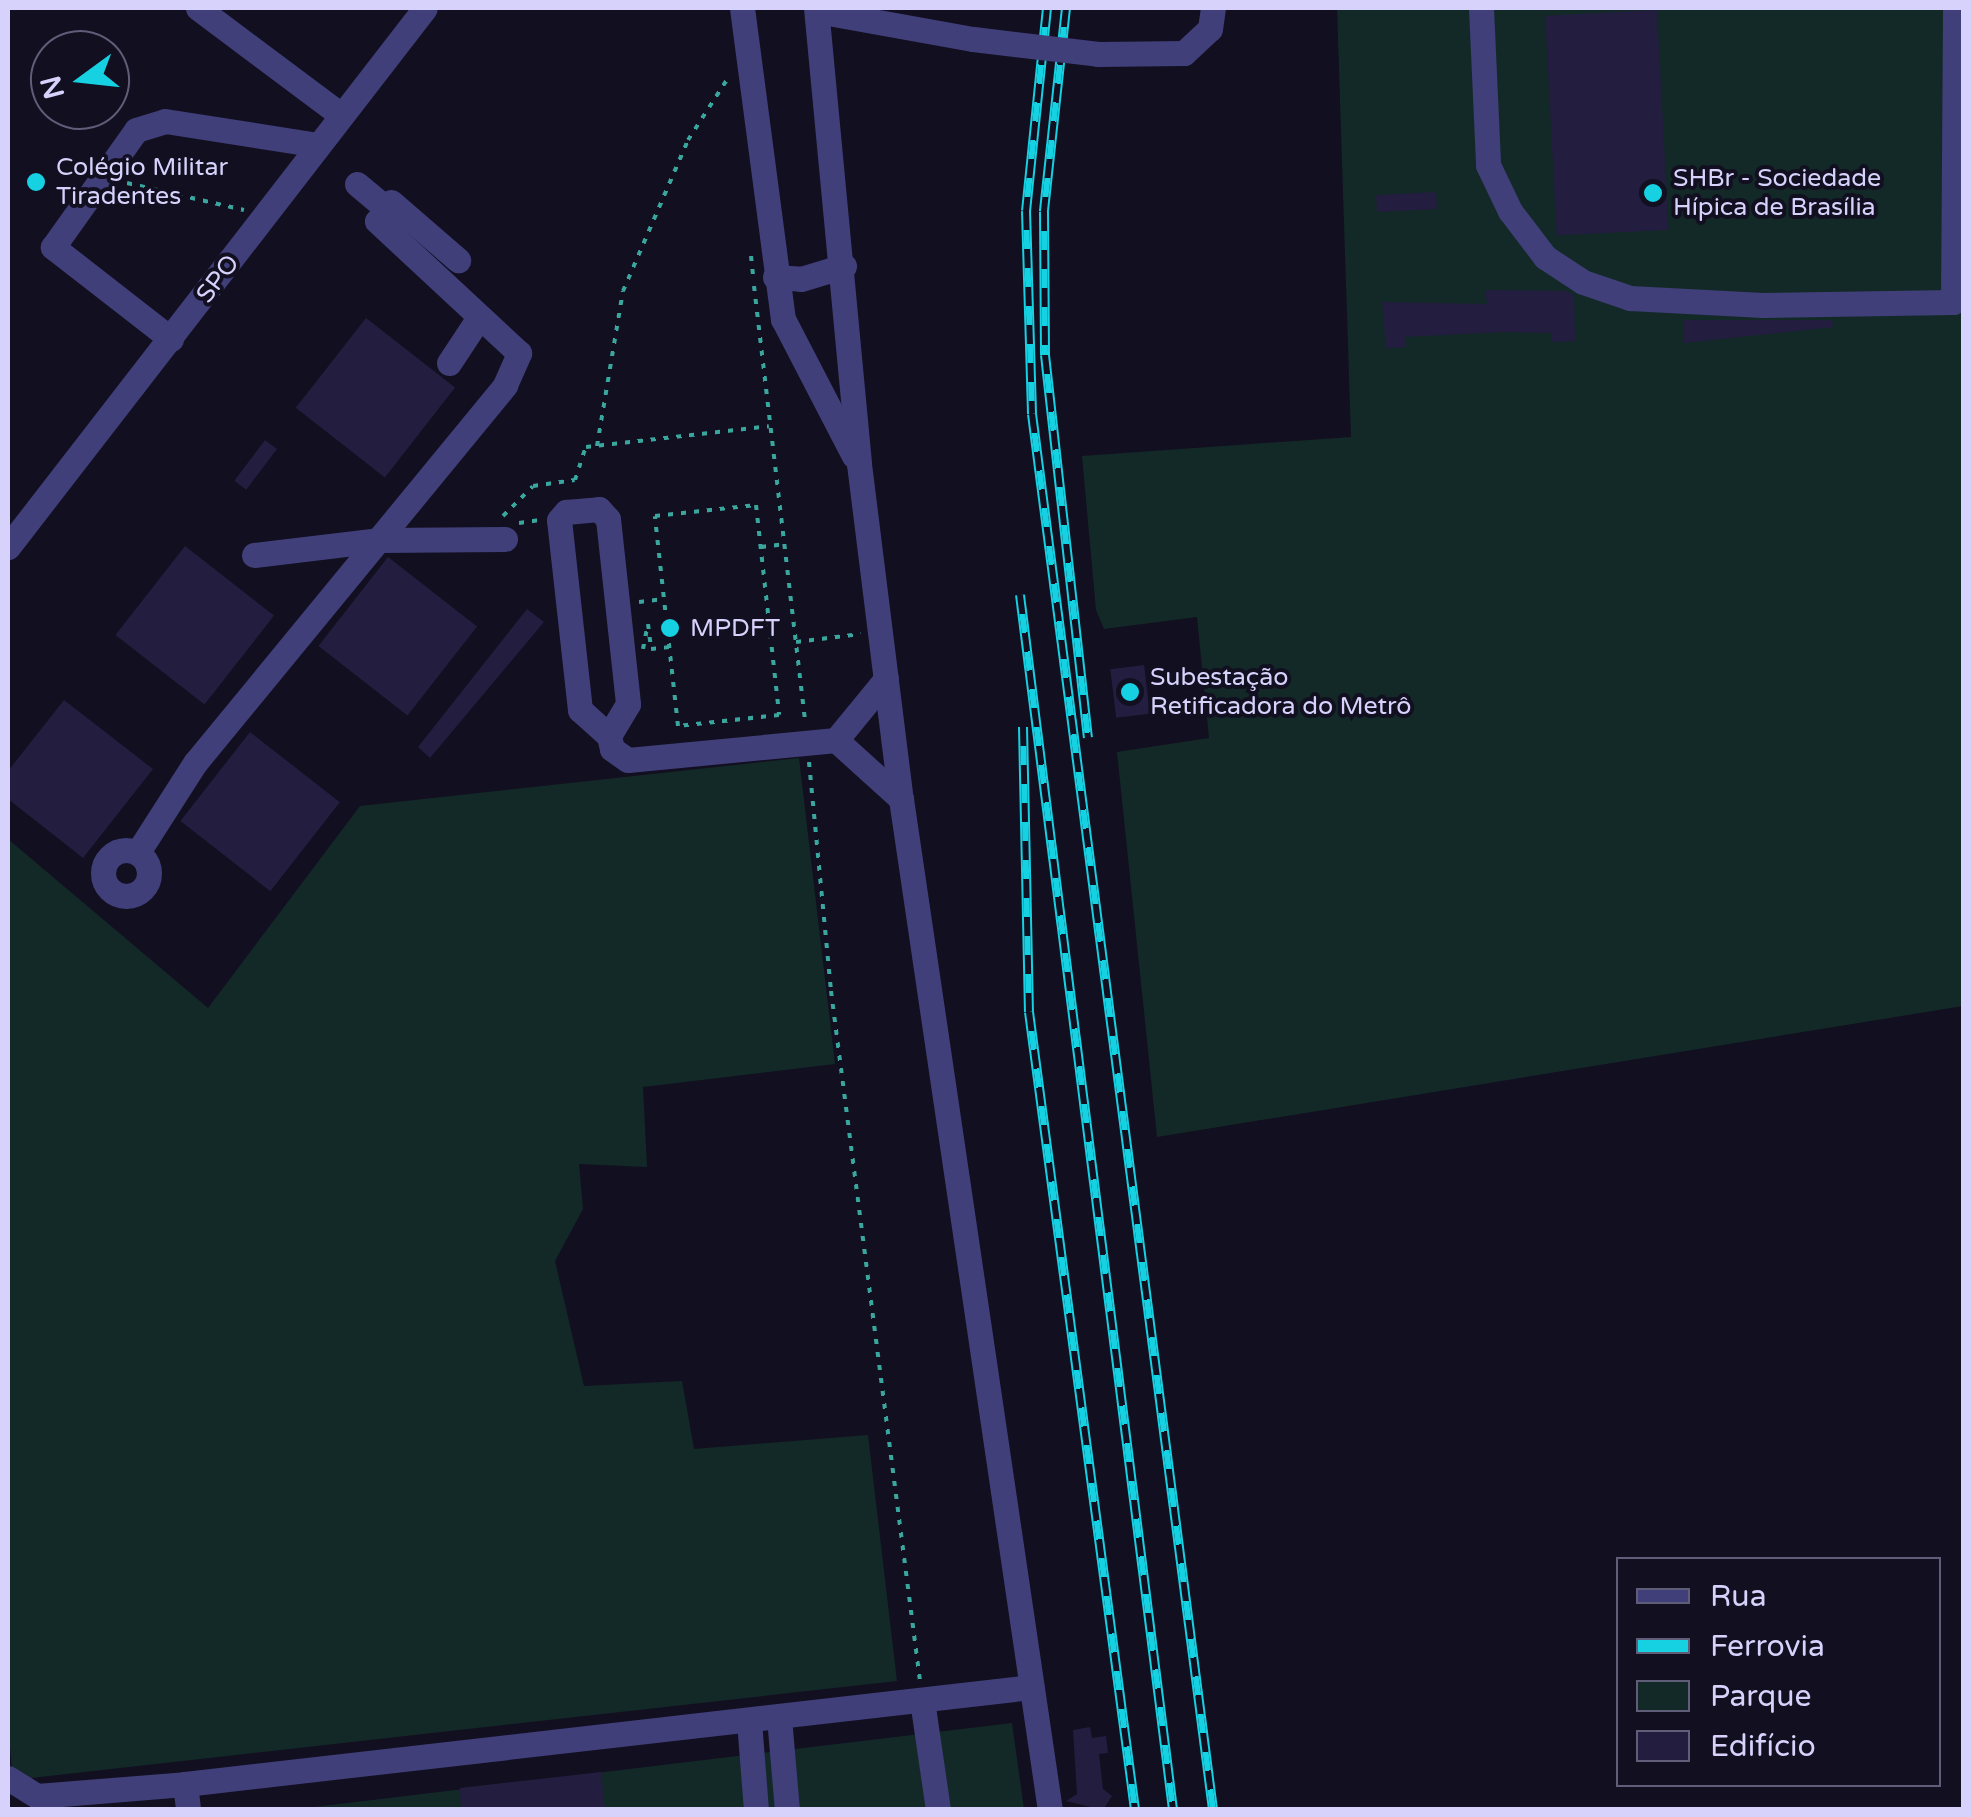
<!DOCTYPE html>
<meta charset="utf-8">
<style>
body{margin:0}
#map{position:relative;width:1971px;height:1817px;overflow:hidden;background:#120f20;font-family:"Varela Round",sans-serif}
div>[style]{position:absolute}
.green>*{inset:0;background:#132928}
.building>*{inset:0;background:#231d3f;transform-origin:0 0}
.path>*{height:4px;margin-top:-2px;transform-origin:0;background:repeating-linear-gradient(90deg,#3aa79f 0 5px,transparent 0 13px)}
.minor>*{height:25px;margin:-12.5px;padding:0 12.5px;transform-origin:12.5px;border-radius:12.5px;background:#403f7a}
.minor>.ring{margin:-12.5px;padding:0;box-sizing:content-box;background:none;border:25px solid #403f7a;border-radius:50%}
.rail>*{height:10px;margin-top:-5px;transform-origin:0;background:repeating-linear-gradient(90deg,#120f20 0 19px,#16d1e2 0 38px);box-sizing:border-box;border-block:2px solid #16d1e2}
.minor-bridge>*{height:25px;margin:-12.5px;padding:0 12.5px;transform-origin:12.5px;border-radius:12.5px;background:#403f7a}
.dots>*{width:28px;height:28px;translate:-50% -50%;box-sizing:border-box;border:5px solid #120f20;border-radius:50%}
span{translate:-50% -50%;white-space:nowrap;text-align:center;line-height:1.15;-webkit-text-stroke:8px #120f20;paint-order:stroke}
.poi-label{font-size:25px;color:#d6d2fb}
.left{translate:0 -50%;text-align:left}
.street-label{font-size:25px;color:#d6d2fb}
.frame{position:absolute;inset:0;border:10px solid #d6d2fb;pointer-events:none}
.legend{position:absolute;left:1616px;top:1557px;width:325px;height:230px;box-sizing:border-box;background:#120f20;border:2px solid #605d78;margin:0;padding:12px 18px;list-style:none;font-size:30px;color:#d6d2fb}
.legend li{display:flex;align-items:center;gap:20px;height:50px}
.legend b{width:50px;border:2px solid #605d78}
.north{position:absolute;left:30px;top:30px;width:100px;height:100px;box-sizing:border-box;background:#120f20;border:2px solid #605d78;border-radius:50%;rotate:255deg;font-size:28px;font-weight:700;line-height:40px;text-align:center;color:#d6d2fb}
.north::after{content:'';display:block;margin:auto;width:35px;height:45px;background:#16d1e2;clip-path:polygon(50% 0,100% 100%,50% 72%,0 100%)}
</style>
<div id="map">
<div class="green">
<i style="clip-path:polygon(1337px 8px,1963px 8px,1963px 1006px,1157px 1137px,1117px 752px,1209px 738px,1197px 617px,1104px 629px,1096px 610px,1082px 456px,1351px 437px)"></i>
<i style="clip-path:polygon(799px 758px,835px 1064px,643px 1087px,647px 1167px,579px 1164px,583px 1209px,555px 1261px,584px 1386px,682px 1381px,694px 1449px,868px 1435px,897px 1681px,13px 1780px,8px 1726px,8px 839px,208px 1008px,360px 806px)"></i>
<i style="clip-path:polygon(1012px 1723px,1024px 1809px,289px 1810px)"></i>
</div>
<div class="building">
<i style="left:1657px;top:10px;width:220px;height:112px;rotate:87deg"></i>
<i style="left:1436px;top:192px;width:17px;height:60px;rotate:87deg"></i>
<i style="clip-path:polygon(1485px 290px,1567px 291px,1574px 295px,1575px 341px,1552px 342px,1551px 333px,1502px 332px,1405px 337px,1406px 347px,1386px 348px,1382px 302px,1487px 304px)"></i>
<i style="left:366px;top:318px;width:113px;height:114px;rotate:38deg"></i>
<i style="clip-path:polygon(1683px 320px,1832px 320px,1833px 327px,1684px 343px)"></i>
<i style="left:265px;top:440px;width:15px;height:51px;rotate:37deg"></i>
<i style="left:185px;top:546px;width:113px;height:113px;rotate:38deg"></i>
<i style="left:388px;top:557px;width:113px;height:113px;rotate:38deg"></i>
<i style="clip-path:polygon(527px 609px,544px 622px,430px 758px,418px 747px)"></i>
<i style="left:1144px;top:665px;width:49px;height:34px;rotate:83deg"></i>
<i style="clip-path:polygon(64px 700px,153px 769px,83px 858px,8px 799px,8px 771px)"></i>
<i style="left:250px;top:732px;width:114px;height:113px;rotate:38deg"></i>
<i style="clip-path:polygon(1090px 1727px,1092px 1738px,1106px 1736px,1108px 1753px,1099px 1754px,1103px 1789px,1112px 1796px,1103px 1810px,1066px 1801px,1077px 1794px,1073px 1730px)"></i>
<i style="clip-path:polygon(601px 1772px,605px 1810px,461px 1810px,460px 1788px)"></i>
</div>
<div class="path">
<i style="left:127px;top:183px;width:120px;rotate:13deg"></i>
<i style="left:751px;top:256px;width:20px;rotate:84deg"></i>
<i style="left:754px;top:286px;width:440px;rotate:83.3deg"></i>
<i style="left:597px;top:446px;width:157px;rotate:-80.5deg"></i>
<i style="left:623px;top:291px;width:164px;rotate:-66.7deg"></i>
<i style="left:688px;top:140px;width:74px;rotate:-57.2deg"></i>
<i style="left:756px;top:505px;width:211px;rotate:83.7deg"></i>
<i style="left:779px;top:715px;width:102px;rotate:173.8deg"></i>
<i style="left:678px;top:726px;width:211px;rotate:-96.3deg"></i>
<i style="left:655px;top:516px;width:102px;rotate:-6.2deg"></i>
<i style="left:503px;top:516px;width:42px;rotate:-45deg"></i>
<i style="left:533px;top:486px;width:42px;rotate:-8.1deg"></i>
<i style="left:575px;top:480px;width:35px;rotate:-72deg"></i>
<i style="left:586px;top:447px;width:184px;rotate:-6.5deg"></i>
<i style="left:519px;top:523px;width:21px;rotate:-8deg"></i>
<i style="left:761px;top:547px;width:25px;rotate:-7deg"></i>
<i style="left:639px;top:602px;width:25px;rotate:-7deg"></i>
<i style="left:796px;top:642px;width:65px;rotate:-7deg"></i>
<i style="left:643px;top:649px;width:25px;rotate:-79deg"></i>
<i style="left:648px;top:624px;width:25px;rotate:83deg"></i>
<i style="left:651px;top:649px;width:18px;rotate:-6deg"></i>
<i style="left:809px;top:762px;width:230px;rotate:84.5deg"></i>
<i style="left:831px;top:991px;width:696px;rotate:82.65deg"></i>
</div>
<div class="minor">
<i style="left:198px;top:8px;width:179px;rotate:36.8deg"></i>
<i style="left:742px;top:8px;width:314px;rotate:82.5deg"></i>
<i style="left:783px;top:319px;width:154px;rotate:62.6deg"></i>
<i style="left:816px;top:8px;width:458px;rotate:84.6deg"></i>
<i style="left:859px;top:464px;width:338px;rotate:82.9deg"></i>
<i style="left:901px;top:799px;width:1022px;rotate:81.62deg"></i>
<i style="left:1481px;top:8px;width:157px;rotate:87.4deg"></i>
<i style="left:1488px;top:165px;width:51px;rotate:64.4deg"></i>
<i style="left:1510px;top:211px;width:58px;rotate:52.7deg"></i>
<i style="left:1545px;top:257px;width:45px;rotate:33.3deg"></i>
<i style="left:1583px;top:282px;width:50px;rotate:18.8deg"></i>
<i style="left:1630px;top:298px;width:133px;rotate:3deg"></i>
<i style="left:1763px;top:305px;width:190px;rotate:-0.9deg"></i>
<i style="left:1953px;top:302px;width:294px;rotate:-89.6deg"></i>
<i style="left:817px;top:11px;width:158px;rotate:10.2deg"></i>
<i style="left:1098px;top:54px;width:86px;rotate:-0.7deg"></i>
<i style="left:1184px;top:53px;width:35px;rotate:-43deg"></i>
<i style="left:1210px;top:29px;width:21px;rotate:-82deg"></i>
<i style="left:357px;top:184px;width:38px;rotate:40deg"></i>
<i style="left:391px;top:202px;width:89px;rotate:40.9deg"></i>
<i style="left:775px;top:277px;width:26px;rotate:4deg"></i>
<i style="left:801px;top:279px;width:45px;rotate:-16.8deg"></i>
<i style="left:171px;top:339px;width:150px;rotate:-142.1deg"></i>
<i style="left:53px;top:247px;width:143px;rotate:-54.6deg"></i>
<i style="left:136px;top:130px;width:30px;rotate:-17deg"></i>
<i style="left:165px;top:121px;width:155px;rotate:8.9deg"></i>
<i style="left:449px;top:363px;width:53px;rotate:-56.6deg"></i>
<i style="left:599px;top:509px;width:13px;rotate:48deg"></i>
<i style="left:608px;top:519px;width:186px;rotate:83.8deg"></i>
<i style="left:628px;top:704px;width:37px;rotate:121deg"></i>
<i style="left:609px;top:736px;width:39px;rotate:-138deg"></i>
<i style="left:580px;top:710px;width:191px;rotate:-96.3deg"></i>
<i style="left:559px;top:520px;width:11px;rotate:-49deg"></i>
<i style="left:566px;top:512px;width:33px;rotate:-5deg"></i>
<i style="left:8px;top:547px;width:681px;rotate:-52.27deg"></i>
<i style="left:254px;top:555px;width:127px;rotate:-6.8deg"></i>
<i style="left:380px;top:540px;width:125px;rotate:-0.5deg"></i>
<i style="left:609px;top:736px;width:13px;rotate:77deg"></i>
<i style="left:612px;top:749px;width:19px;rotate:35deg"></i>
<i style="left:628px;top:760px;width:209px;rotate:-5.5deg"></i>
<i style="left:836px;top:740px;width:88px;rotate:42.2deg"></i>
<i style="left:836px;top:740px;width:79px;rotate:-50.7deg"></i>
<i class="ring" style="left:103px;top:850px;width:21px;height:21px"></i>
<i style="left:138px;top:852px;width:106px;rotate:-57.4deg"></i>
<i style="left:195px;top:763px;width:489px;rotate:-50.6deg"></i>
<i style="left:505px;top:385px;width:35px;rotate:-66deg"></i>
<i style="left:519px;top:353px;width:194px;rotate:-137.1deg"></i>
<i style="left:922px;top:1700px;width:111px;rotate:81.7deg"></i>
<i style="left:779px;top:1717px;width:93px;rotate:85.1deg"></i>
<i style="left:749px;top:1721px;width:89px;rotate:85.5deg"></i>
<i style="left:8px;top:1778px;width:34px;rotate:32deg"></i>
<i style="left:37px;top:1796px;width:148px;rotate:-4.6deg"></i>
<i style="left:185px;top:1784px;width:852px;rotate:-6.54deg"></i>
<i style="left:185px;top:1784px;width:26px;rotate:83deg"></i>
</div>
<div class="rail">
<i style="left:1047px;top:8px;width:204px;rotate:95.9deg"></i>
<i style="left:1026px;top:211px;width:203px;rotate:88.3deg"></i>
<i style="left:1032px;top:414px;width:1408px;rotate:82.61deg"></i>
<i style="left:1066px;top:8px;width:205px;rotate:96.2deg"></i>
<i style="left:1044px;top:212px;width:143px;rotate:89.6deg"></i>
<i style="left:1045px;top:355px;width:385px;rotate:83.6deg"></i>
<i style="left:1020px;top:595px;width:1225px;rotate:82.82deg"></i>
<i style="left:1023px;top:727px;width:285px;rotate:88.8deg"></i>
<i style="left:1029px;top:1012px;width:805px;rotate:82.43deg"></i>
</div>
<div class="minor-bridge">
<i style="left:973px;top:39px;width:126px;rotate:6.8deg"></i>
</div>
<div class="dots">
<i style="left:36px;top:182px;background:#16d1e2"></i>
<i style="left:1653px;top:193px;background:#16d1e2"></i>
<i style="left:670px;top:628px;background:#16d1e2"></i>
<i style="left:1130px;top:692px;background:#16d1e2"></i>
</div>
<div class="poi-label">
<span class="left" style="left:56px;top:182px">Colégio Militar<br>Tiradentes</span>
<span class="left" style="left:1673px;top:193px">SHBr - Sociedade<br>Hípica de Brasília</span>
<span class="left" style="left:690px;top:628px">MPDFT</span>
<span class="left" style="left:1150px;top:692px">Subestação<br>Retificadora do Metrô</span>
</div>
<div class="street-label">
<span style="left:218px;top:279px;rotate:-53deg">SPO</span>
</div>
<div class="frame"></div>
<ul class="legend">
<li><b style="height:12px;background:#403f7a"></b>Rua</li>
<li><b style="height:12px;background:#16d1e2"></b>Ferrovia</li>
<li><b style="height:28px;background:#132928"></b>Parque</li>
<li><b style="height:28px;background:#231d3f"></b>Edifício</li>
</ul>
<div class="north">N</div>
</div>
